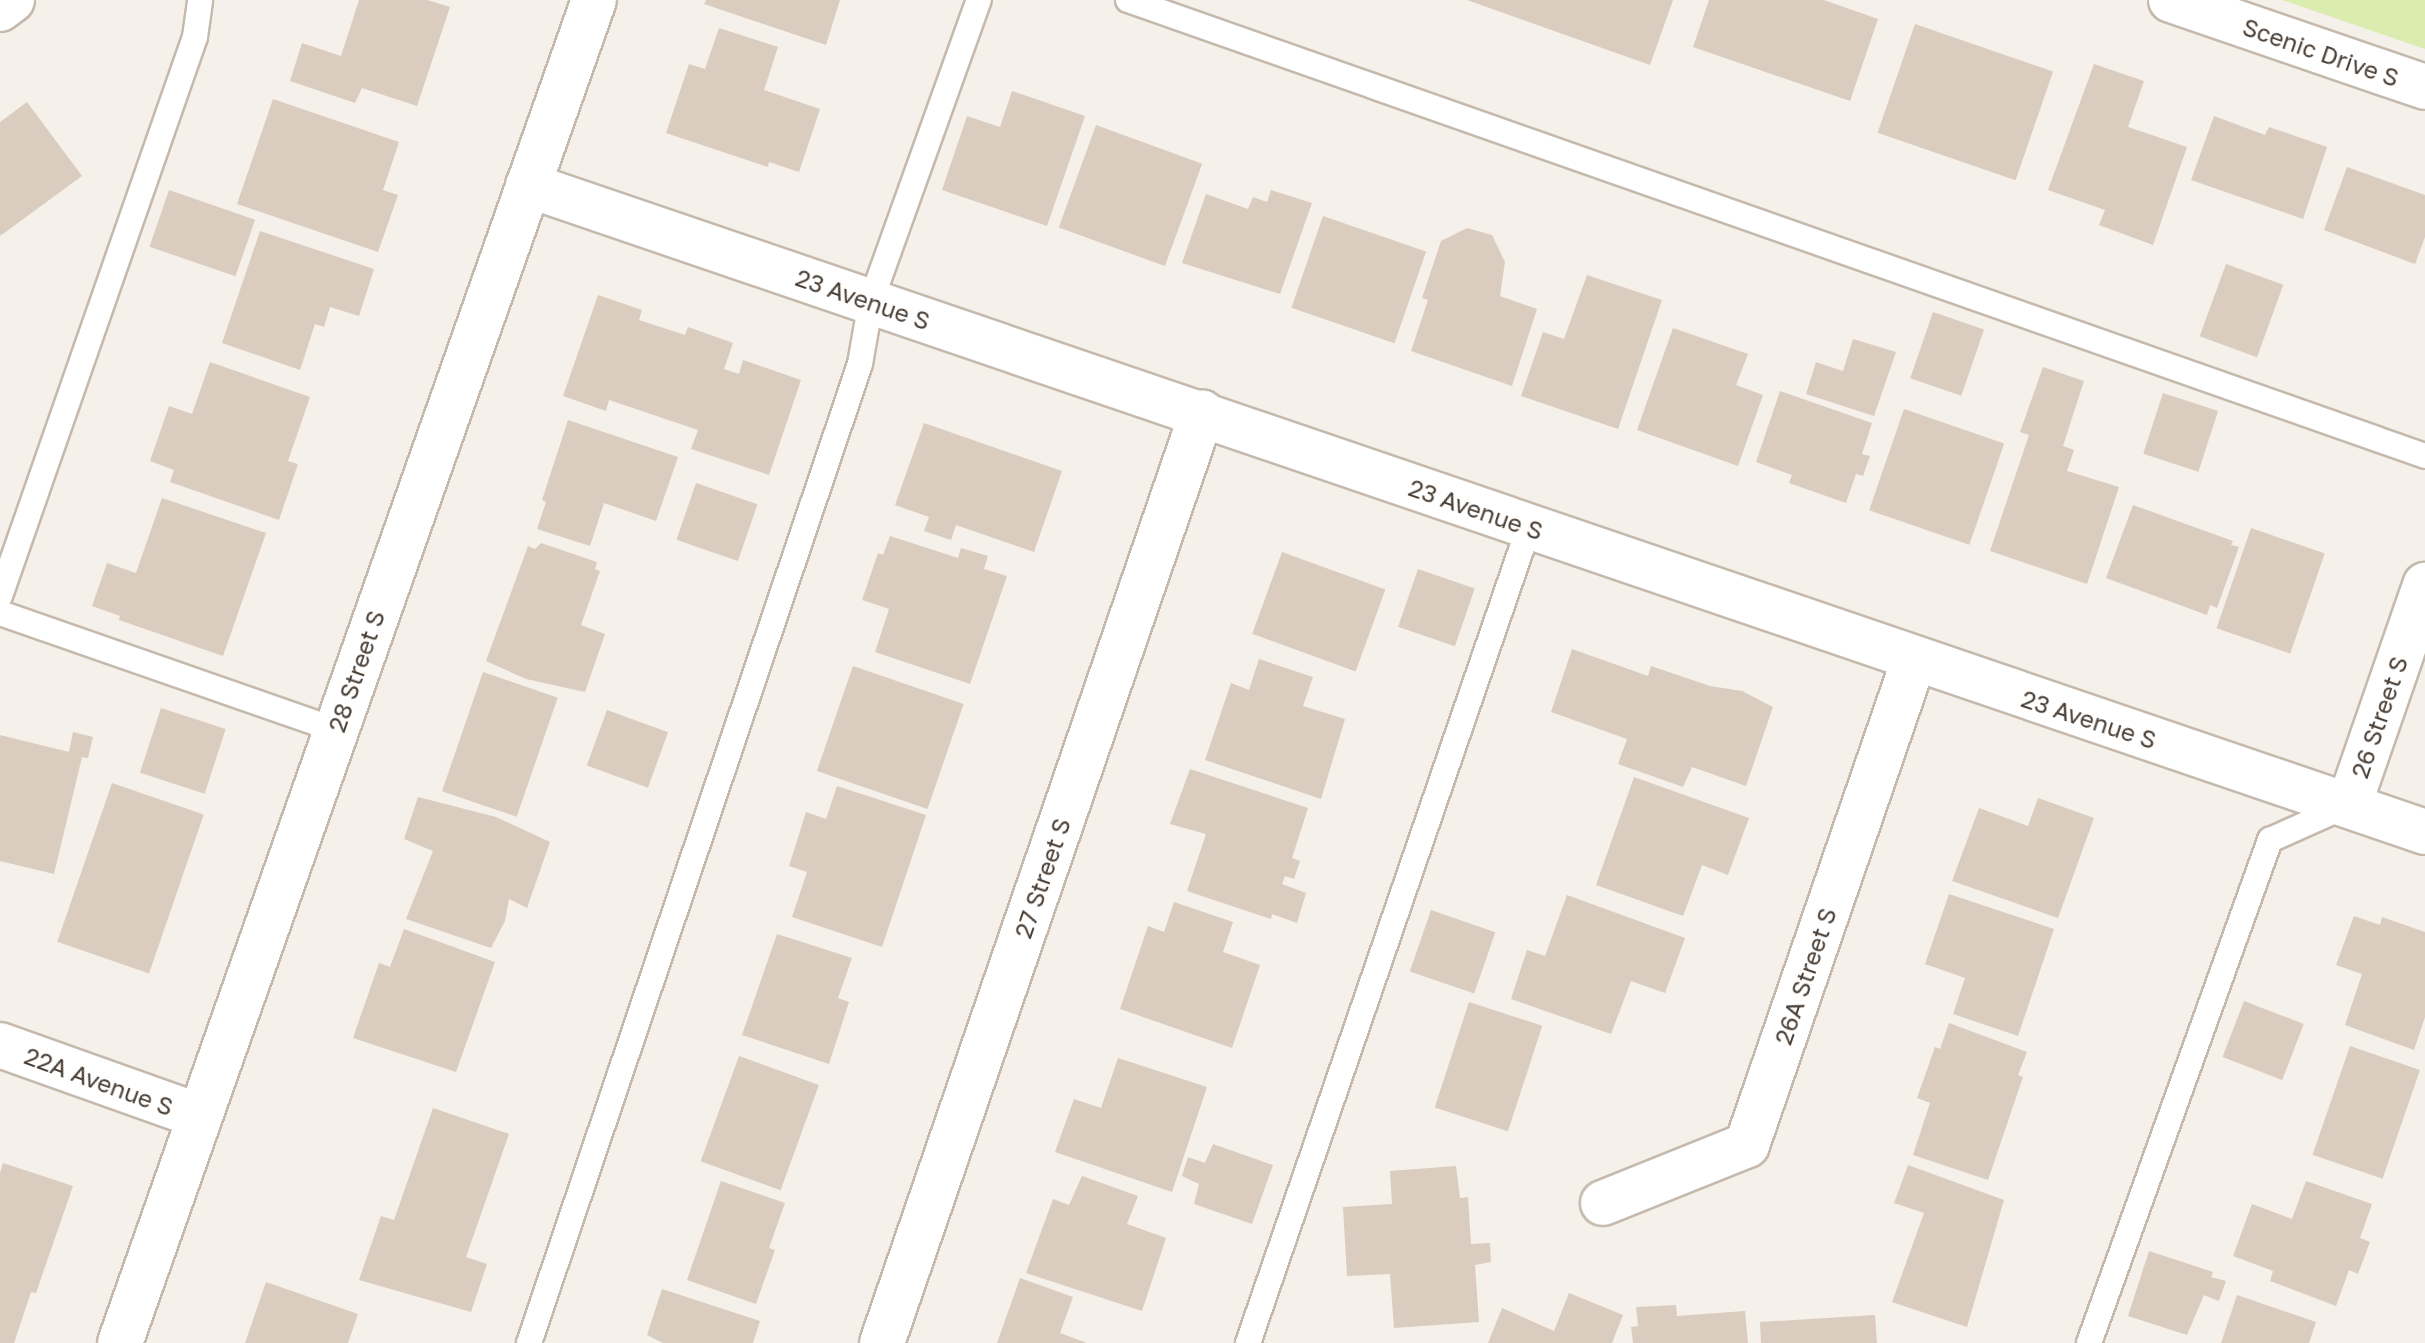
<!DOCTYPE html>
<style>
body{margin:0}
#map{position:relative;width:2425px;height:1343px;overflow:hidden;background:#f5f0e9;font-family:"Golos Text",sans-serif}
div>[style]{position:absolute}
.green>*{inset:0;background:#daecaf}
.building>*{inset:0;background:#dbccc0;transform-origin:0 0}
.roads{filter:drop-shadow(2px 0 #c5b9ad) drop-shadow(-2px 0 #c5b9ad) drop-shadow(0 2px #c5b9ad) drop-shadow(0 -2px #c5b9ad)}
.service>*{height:24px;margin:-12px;padding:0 12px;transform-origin:12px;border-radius:12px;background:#fff}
.minor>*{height:44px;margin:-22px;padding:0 22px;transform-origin:22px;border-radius:22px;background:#fff}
span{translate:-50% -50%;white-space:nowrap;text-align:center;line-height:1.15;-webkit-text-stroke:7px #fff;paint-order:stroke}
.street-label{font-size:24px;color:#4a3f36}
</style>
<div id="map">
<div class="green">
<i style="clip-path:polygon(2282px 0,2425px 0,2425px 49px)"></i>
</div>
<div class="building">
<i style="clip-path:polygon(359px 0,427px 0,450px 7px,417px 106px,362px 88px,355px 103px,290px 81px,302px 43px,341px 56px)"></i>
<i style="clip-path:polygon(706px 0,840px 0,826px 45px,704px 4px)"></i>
<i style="clip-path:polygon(1467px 0,1673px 0,1650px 65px)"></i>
<i style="clip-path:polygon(1709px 0,1824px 0,1878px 19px,1850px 101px,1693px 47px)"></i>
<i style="left:1915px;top:24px;width:146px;height:115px;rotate:19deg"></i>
<i style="clip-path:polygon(719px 28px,778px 47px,764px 90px,820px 109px,799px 172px,769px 162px,768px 167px,666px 133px,689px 64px,705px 69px)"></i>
<i style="clip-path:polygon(2094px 64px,2144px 81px,2128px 127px,2187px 147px,2153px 245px,2099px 225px,2105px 210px,2048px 190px)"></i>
<i style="clip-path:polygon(1012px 91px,1085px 116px,1047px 226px,942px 190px,967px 116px,1000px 127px)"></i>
<i style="clip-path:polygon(273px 99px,399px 142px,383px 190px,398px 195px,378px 252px,237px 204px)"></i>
<i style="clip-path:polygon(27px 102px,82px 176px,0 236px,0 122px)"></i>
<i style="clip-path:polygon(2214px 116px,2265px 135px,2269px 127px,2327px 147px,2303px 219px,2191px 180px)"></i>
<i style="left:1096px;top:125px;width:113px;height:109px;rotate:20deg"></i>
<i style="clip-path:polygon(2347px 167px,2425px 195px,2425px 237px,2415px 264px,2324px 230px)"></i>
<i style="left:169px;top:190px;width:91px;height:60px;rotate:19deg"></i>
<i style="clip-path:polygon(1271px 190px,1312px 203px,1280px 294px,1182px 263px,1206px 194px,1248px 209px,1253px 197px,1267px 202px)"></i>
<i style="left:1323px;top:216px;width:109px;height:97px;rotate:19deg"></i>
<i style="clip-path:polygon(1467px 228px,1492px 235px,1505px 262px,1500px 296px,1537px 309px,1512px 386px,1411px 351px,1428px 300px,1422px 298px,1441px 241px)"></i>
<i style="clip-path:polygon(260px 231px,374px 269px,359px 316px,330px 307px,324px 327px,315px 324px,300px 370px,222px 343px)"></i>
<i style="left:2226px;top:264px;width:61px;height:77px;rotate:20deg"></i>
<i style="clip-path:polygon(1587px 275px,1662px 300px,1618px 429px,1521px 396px,1543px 332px,1564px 339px)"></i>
<i style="clip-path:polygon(598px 295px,642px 310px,639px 320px,685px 335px,688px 327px,733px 343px,724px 369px,739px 374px,743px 360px,801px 380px,769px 475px,691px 449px,698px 430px,609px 400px,606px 411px,563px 396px)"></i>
<i style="left:1933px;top:312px;width:54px;height:70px;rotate:19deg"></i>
<i style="clip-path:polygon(1673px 328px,1748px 354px,1736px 385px,1763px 395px,1738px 466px,1637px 430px)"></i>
<i style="clip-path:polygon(1853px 339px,1896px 352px,1874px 416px,1806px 394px,1816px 362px,1843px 371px)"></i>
<i style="clip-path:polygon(210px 362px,310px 397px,288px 461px,298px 464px,279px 520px,170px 482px,174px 470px,150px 461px,169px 406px,192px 414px)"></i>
<i style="clip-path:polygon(2043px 367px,2084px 381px,2063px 446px,2074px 450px,2067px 471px,2119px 487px,2087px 584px,1990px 551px,2029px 435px,2020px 432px)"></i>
<i style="clip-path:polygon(1780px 391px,1872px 423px,1862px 454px,1870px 456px,1863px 476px,1856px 474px,1846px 503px,1789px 483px,1792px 475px,1756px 462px)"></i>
<i style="left:2163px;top:393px;width:58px;height:64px;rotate:18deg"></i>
<i style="left:1904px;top:409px;width:106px;height:107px;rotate:19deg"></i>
<i style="clip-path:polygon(568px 420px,678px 457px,656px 521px,604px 503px,590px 546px,537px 529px,546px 502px,542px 500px)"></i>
<i style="clip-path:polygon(924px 423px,1062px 471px,1034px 552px,956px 525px,951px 540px,924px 531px,929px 517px,895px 505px)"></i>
<i style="left:696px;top:483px;width:65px;height:60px;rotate:19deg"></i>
<i style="clip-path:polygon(162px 498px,266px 533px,223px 656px,119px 620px,120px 616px,92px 606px,107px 563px,136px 573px)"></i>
<i style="clip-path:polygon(2133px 505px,2233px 541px,2231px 545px,2239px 547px,2217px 608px,2210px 605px,2207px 615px,2106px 578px)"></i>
<i style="left:2251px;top:528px;width:78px;height:106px;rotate:19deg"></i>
<i style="clip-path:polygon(890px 536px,958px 558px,961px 548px,988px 556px,984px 569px,1007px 576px,970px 684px,875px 652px,889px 609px,862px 600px,878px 553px,883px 555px)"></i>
<i style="clip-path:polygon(541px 543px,597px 562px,595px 569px,600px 571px,581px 625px,605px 634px,585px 692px,526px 679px,486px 661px,528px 546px,535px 549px)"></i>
<i style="left:1282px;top:552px;width:110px;height:87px;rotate:20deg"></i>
<i style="left:1418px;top:569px;width:60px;height:61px;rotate:19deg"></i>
<i style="clip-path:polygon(1572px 649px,1648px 676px,1651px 666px,1710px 686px,1742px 691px,1773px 707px,1746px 786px,1692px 767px,1683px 787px,1618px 764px,1627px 739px,1551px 712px)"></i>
<i style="clip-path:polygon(1259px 659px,1313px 677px,1303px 706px,1345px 719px,1321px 799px,1205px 760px,1231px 683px,1249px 690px)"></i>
<i style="left:853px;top:666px;width:117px;height:111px;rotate:19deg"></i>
<i style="left:483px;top:672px;width:79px;height:126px;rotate:19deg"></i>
<i style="left:161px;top:708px;width:68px;height:68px;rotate:18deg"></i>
<i style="left:607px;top:710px;width:65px;height:59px;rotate:20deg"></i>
<i style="clip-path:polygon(73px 732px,93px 737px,88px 758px,82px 757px,54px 874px,0 861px,0 735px,69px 752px)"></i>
<i style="clip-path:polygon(1190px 769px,1308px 808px,1292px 858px,1300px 861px,1294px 879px,1285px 876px,1282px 884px,1306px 893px,1297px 923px,1272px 914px,1271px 919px,1187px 891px,1206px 834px,1170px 824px)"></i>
<i style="clip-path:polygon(1634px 777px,1749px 818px,1728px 875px,1702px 865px,1683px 916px,1596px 885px)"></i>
<i style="left:112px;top:783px;width:97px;height:168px;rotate:19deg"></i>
<i style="clip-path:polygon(837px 786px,926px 815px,882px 947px,792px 917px,807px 872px,789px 866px,806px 812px,826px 819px)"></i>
<i style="clip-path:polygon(418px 797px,496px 817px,550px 842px,527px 908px,509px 899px,505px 921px,491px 948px,406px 919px,433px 851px,404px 839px)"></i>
<i style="clip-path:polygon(2038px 798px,2094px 818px,2058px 918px,1952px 881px,1979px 808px,2028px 826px)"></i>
<i style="clip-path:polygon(1949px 894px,2054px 929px,2018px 1036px,1953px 1014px,1965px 978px,1925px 964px)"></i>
<i style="clip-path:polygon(1567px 895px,1685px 938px,1665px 993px,1631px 981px,1611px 1034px,1511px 999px,1527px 950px,1545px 956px)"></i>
<i style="clip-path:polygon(1174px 902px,1233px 922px,1223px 952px,1260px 965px,1232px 1048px,1120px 1009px,1148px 926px,1164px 932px)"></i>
<i style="left:1431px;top:910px;width:68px;height:65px;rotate:19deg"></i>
<i style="clip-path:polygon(2354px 916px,2380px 925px,2382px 917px,2425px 932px,2425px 1017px,2414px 1050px,2345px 1025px,2362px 974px,2336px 965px)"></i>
<i style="clip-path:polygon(404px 929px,495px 962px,456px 1072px,353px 1038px,379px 963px,390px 967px)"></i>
<i style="clip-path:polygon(777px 934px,852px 958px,838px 998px,849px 1002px,829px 1064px,742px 1035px)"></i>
<i style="left:2244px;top:1001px;width:64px;height:60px;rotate:21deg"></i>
<i style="left:1469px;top:1002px;width:77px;height:111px;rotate:18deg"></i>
<i style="clip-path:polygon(1949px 1023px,2027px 1052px,2018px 1075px,2023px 1077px,1988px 1180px,1913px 1155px,1930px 1103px,1917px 1098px,1935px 1047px,1940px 1049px)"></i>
<i style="left:2350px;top:1046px;width:74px;height:115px;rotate:19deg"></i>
<i style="left:739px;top:1056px;width:85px;height:112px;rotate:20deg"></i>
<i style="clip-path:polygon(1118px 1058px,1207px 1087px,1172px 1192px,1055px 1152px,1074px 1099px,1101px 1108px)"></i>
<i style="clip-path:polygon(433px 1108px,509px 1134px,466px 1257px,487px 1264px,471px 1312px,359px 1280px,381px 1216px,394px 1220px)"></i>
<i style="clip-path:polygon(1213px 1144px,1273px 1165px,1252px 1224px,1194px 1204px,1199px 1184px,1182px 1176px,1188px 1157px,1205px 1163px)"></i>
<i style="clip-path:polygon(3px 1163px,73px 1186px,36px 1293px,31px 1292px,14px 1343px,0 1343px,0 1173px)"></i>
<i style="clip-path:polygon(1908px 1165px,2004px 1200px,1967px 1327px,1892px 1302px,1924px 1213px,1894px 1203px)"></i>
<i style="clip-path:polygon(1456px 1166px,1460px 1198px,1468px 1197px,1471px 1244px,1490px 1243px,1491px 1262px,1475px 1265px,1479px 1322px,1394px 1328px,1390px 1274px,1347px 1276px,1343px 1207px,1392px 1204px,1390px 1171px)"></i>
<i style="clip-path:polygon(1082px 1176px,1138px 1196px,1127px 1224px,1166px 1238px,1142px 1311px,1026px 1273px,1053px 1199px,1069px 1205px)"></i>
<i style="clip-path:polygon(721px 1181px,785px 1203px,769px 1248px,775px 1250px,756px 1304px,687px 1280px)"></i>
<i style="clip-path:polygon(2306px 1181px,2372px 1204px,2360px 1238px,2370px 1242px,2358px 1274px,2349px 1270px,2336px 1306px,2270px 1281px,2273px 1271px,2233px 1256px,2252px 1204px,2292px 1219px)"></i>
<i style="clip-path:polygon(2149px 1251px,2213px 1272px,2211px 1277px,2226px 1281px,2219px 1301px,2204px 1295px,2187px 1335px,2128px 1316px)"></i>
<i style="clip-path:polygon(1020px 1278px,1073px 1297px,1060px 1333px,1087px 1343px,997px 1343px)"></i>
<i style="clip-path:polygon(266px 1282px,358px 1314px,348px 1343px,245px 1343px)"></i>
<i style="clip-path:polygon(662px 1289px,760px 1321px,753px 1343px,663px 1343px,647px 1335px)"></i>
<i style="clip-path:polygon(1569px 1293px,1623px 1315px,1612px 1343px,1488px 1343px,1502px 1308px,1554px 1331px)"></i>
<i style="clip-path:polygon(2237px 1295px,2316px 1322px,2309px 1343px,2221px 1343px)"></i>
<i style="clip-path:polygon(1676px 1305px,1677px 1316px,1745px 1311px,1748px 1343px,1633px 1343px,1631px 1327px,1638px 1326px,1636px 1307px)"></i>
<i style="clip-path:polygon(1875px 1315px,1877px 1343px,1761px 1343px,1760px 1322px)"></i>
</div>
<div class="roads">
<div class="service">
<i style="left:1128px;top:0;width:1375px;rotate:19.37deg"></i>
<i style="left:0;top:596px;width:592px;rotate:-70.77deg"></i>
<i style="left:195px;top:37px;width:37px;rotate:-82deg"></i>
<i style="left:0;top:613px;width:356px;rotate:19.2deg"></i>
<i style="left:529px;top:1343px;width:1033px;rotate:-71.32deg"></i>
<i style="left:860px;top:364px;width:64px;rotate:-80.1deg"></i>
<i style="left:871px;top:301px;width:320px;rotate:-70.3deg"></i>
<i style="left:1248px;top:1343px;width:863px;rotate:-71deg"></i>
<i style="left:2089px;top:1343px;width:535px;rotate:-70.21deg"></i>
<i style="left:2270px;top:840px;width:83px;rotate:-24.1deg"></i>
</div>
<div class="minor">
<i style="left:2171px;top:0;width:268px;rotate:18.9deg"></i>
<i style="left:0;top:9px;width:15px;rotate:-37deg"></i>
<i style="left:528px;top:185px;width:2004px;rotate:18.83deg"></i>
<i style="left:2349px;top:805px;width:233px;rotate:-70.9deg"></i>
<i style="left:0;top:1045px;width:211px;rotate:19.6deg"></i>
<i style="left:1603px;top:1203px;width:155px;rotate:-21.9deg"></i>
<i style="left:1747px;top:1145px;width:513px;rotate:-71deg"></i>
<i style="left:120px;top:1343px;width:1424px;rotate:-70.56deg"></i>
<i style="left:882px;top:1343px;width:984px;rotate:-71.01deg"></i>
</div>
</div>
<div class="street-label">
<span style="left:2321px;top:52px;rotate:19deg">Scenic Drive S</span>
<span style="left:863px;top:299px;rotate:19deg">23 Avenue S</span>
<span style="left:1476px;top:509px;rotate:19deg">23 Avenue S</span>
<span style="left:356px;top:671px;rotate:-71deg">28 Street S</span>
<span style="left:2379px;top:717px;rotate:-71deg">26 Street S</span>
<span style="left:2089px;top:719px;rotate:18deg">23 Avenue S</span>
<span style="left:1042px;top:878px;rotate:-71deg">27 Street S</span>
<span style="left:1805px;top:976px;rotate:-71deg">26A Street S</span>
<span style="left:99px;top:1081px;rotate:20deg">22A Avenue S</span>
</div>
</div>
